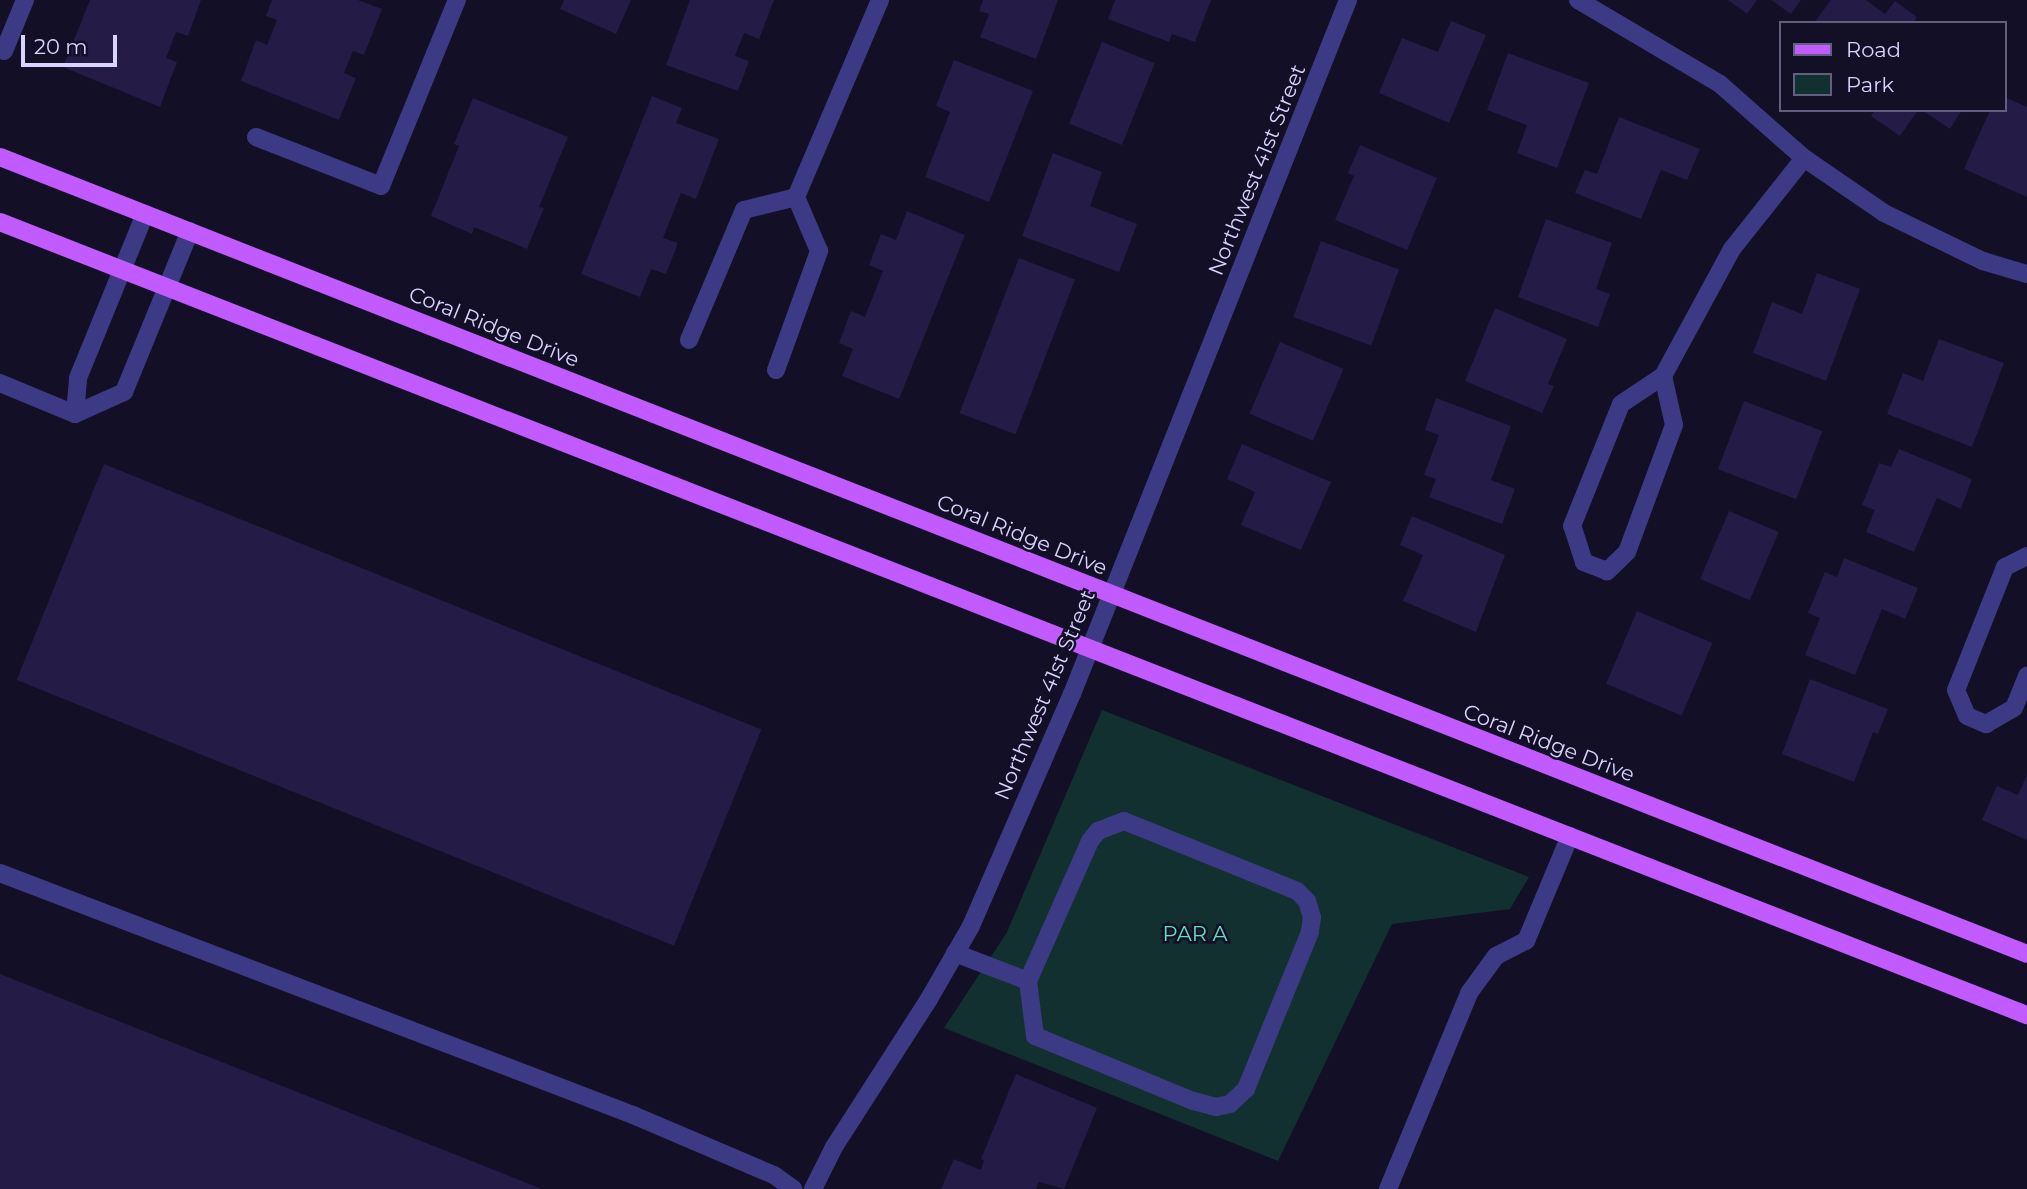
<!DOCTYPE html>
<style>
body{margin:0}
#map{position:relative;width:2027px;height:1189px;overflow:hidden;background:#130f26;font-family:Montserrat,sans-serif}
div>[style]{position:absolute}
.green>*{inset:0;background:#12302f}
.building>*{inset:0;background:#241b47;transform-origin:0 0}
.minor>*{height:18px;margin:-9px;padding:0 9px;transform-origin:9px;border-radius:9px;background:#3d3a85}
.major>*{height:18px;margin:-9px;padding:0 9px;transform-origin:9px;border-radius:9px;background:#c25bff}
span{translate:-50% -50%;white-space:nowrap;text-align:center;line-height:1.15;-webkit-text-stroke:5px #130f26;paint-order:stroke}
.street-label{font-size:21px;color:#d9d4ff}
.park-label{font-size:21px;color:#5fe0c0}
.legend{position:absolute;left:1779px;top:21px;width:228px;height:91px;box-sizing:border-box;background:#130f26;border:2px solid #625e7d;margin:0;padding:9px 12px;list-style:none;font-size:21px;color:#d9d4ff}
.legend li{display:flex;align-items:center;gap:14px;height:35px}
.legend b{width:35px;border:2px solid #625e7d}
.scale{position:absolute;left:21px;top:35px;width:96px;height:32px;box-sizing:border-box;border:4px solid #d9d4ff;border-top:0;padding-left:9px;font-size:21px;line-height:24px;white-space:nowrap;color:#d9d4ff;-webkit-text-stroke:5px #130f26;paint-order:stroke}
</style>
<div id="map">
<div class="green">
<i style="clip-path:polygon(1102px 710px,1529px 877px,1510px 909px,1392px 924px,1278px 1161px,944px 1028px,1007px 932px)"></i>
</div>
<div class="building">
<i style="clip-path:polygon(90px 0,201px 0,188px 36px,176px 32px,166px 58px,177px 62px,160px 107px,63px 67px)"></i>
<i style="clip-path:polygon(272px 0,358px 0,382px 9px,364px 55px,353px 51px,344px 73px,356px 78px,339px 120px,241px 81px,256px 40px,267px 45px,277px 20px,266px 16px)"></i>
<i style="clip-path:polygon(564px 0,631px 0,616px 34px,560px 9px)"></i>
<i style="clip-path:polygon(690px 0,774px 0,759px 39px,744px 33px,735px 56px,749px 61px,738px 91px,666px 65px)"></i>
<i style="clip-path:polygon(983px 0,1058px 0,1036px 59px,980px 37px,989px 14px,979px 11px)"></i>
<i style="clip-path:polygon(1115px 0,1211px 0,1195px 42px,1172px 34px,1169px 42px,1108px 19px)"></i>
<i style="clip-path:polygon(1728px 0,1757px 0,1747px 14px)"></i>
<i style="clip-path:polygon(1771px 0,1801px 0,1791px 14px)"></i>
<i style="clip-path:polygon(1831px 0,1866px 0,1885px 14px,1895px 1px,1917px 17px,1913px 23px,1814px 23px)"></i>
<i style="clip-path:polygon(1451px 21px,1486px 35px,1449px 123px,1379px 93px,1402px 38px,1438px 52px)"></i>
<i style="left:1102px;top:42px;width:57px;height:88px;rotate:22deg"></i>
<i style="clip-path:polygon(1508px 53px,1589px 83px,1557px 168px,1517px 153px,1527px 125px,1487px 110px)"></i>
<i style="clip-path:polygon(954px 60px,1033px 91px,989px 202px,925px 177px,950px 112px,936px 106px)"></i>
<i style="clip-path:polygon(652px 96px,682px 108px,676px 123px,719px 139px,696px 199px,681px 193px,663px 238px,678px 243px,666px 274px,651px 269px,640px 297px,581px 274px)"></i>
<i style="clip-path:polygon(2004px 97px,2027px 107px,2027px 197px,1964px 169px,1990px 110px,2004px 110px)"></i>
<i style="clip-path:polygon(473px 98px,568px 137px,539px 207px,544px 208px,527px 249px,474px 227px,472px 234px,431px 216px,459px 146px,454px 144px)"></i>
<i style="clip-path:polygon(1875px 110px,1918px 110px,1900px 136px,1871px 116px)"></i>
<i style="clip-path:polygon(1922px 110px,1962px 110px,1950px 129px)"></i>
<i style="clip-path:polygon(1619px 117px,1700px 149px,1687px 180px,1661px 170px,1641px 219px,1575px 193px,1585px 170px,1597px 174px)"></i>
<i style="clip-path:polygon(1360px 145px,1437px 178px,1407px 250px,1335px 220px,1354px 176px,1348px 173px)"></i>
<i style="clip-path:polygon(1053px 153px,1102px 172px,1090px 206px,1137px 224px,1119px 272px,1022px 236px)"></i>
<i style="clip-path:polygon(907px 211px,965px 235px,899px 399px,842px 376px,853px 349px,839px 343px,851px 311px,865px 317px,883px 271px,869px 265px,881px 234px,896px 240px)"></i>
<i style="clip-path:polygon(1546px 219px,1612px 243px,1596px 289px,1610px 294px,1598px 327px,1518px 297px)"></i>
<i style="left:1321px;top:241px;width:83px;height:81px;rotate:20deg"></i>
<i style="left:1019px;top:258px;width:60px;height:166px;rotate:21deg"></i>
<i style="clip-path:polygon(1817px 273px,1860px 289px,1826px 381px,1753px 353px,1772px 302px,1802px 314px)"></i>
<i style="clip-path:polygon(1495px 308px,1567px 339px,1548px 384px,1554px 386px,1542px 413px,1465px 381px)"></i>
<i style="clip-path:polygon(1939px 339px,2004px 363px,1972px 447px,1887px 414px,1903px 373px,1923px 381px)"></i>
<i style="left:1280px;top:342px;width:69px;height:78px;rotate:23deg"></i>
<i style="clip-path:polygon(1436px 398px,1511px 426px,1491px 480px,1515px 489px,1502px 524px,1429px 497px,1436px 479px,1424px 475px,1439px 435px,1425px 430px)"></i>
<i style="left:1744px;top:401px;width:84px;height:73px;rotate:21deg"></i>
<i style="clip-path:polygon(1242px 444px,1331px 482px,1301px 550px,1241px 525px,1255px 492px,1227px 479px)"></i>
<i style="clip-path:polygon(1899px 449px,1972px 479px,1961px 509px,1937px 498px,1914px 552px,1866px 532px,1875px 510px,1862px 505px,1879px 463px,1891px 467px)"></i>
<i style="left:104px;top:464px;width:709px;height:233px;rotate:22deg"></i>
<i style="left:1729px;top:511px;width:54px;height:74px;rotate:23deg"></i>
<i style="clip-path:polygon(1412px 516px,1505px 555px,1476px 632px,1403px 601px,1423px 555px,1400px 545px)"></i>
<i style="clip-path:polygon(1844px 558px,1918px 588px,1905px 619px,1882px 609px,1855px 675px,1805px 655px,1820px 618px,1808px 613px,1825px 572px,1837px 577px)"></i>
<i style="left:1637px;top:611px;width:82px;height:79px;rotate:23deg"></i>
<i style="clip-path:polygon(1810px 679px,1888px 709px,1878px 734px,1873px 732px,1854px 782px,1782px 754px)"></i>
<i style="clip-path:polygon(2027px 775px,2027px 840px,1982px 820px,1997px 786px,2018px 795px)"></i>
<i style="clip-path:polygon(0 974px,542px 1189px,0 1189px)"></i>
<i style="clip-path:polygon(1016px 1074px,1097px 1108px,1064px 1189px,1039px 1182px,1036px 1189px,941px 1189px,954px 1159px,981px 1170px,984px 1160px,981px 1159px)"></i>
</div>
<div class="minor">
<i style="left:1578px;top:0;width:165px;rotate:30.6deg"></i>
<i style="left:1720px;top:84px;width:112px;rotate:41.4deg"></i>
<i style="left:1804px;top:158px;width:97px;rotate:34.5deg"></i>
<i style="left:1884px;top:213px;width:110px;rotate:25.9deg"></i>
<i style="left:1983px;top:261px;width:46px;rotate:16.5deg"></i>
<i style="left:0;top:49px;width:4px;rotate:27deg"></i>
<i style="left:4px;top:51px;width:55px;rotate:-67.6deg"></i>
<i style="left:256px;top:137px;width:134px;rotate:21.4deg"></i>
<i style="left:381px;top:186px;width:201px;rotate:-67.8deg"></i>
<i style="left:689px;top:340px;width:141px;rotate:-67.1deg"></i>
<i style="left:744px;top:210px;width:54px;rotate:-14deg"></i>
<i style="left:776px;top:370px;width:127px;rotate:-70.1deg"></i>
<i style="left:819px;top:251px;width:59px;rotate:-113.1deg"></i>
<i style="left:796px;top:197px;width:214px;rotate:-66.9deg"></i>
<i style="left:1663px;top:376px;width:50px;rotate:77.3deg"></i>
<i style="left:1674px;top:425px;width:135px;rotate:110.3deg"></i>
<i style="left:1627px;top:552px;width:28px;rotate:136deg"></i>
<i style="left:1607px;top:571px;width:25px;rotate:-159deg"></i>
<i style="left:1584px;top:562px;width:38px;rotate:-108deg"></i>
<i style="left:1572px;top:526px;width:131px;rotate:-68.1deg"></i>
<i style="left:1621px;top:404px;width:50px;rotate:-33.7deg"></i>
<i style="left:1663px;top:376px;width:145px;rotate:-61.5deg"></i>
<i style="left:1732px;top:249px;width:116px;rotate:-51.6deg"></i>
<i style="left:0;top:383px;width:81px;rotate:22.5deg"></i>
<i style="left:75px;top:414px;width:54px;rotate:-24.2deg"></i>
<i style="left:124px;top:392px;width:174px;rotate:-67.7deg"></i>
<i style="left:75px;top:414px;width:36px;rotate:-85deg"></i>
<i style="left:78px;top:378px;width:177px;rotate:-67.8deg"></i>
<i style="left:2027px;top:556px;width:25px;rotate:153deg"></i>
<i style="left:2005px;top:567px;width:132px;rotate:111.7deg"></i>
<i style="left:1956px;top:690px;width:28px;rotate:67deg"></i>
<i style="left:1967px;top:716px;width:21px;rotate:23deg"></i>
<i style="left:1986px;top:724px;width:32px;rotate:-30deg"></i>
<i style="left:2014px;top:708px;width:35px;rotate:-68deg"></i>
<i style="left:1124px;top:821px;width:187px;rotate:22deg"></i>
<i style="left:1297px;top:891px;width:14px;rotate:45deg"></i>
<i style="left:1307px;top:901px;width:17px;rotate:73deg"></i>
<i style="left:1312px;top:917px;width:15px;rotate:98deg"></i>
<i style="left:1310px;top:932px;width:170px;rotate:112.2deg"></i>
<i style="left:1246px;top:1089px;width:22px;rotate:137deg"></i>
<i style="left:1230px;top:1104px;width:14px;rotate:168deg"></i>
<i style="left:1216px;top:1107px;width:24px;rotate:-165deg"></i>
<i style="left:1193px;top:1101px;width:171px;rotate:-157.6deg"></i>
<i style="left:1035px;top:1036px;width:55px;rotate:-97.3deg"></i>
<i style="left:1028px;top:981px;width:153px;rotate:-66.1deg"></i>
<i style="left:1090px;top:841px;width:13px;rotate:-51deg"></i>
<i style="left:1098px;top:831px;width:28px;rotate:-21deg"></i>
<i style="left:0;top:873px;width:678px;rotate:20.92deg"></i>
<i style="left:633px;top:1115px;width:153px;rotate:23.1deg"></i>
<i style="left:774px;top:1175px;width:24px;rotate:36deg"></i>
<i style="left:955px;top:953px;width:78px;rotate:21deg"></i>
<i style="left:813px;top:1189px;width:47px;rotate:-63.4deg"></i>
<i style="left:834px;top:1147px;width:176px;rotate:-57.3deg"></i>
<i style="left:929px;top:999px;width:84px;rotate:-60.1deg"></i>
<i style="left:971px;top:926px;width:253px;rotate:-66.5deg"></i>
<i style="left:1072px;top:694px;width:747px;rotate:-68.31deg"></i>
<i style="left:1388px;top:1189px;width:212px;rotate:-67.5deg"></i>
<i style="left:1469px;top:993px;width:46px;rotate:-53.9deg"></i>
<i style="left:1496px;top:956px;width:34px;rotate:-27deg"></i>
<i style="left:1526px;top:941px;width:114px;rotate:-67.3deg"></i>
</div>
<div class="major">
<i style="left:0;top:157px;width:2178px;rotate:21.46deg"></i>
<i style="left:0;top:222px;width:2177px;rotate:21.37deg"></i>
</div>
<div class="street-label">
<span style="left:1257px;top:170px;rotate:-68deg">Northwest 41st Street</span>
<span style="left:494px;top:327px;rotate:22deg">Coral Ridge Drive</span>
<span style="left:1022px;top:535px;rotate:22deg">Coral Ridge Drive</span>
<span style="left:1045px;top:695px;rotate:-67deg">Northwest 41st Street</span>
<span style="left:1549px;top:743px;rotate:21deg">Coral Ridge Drive</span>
</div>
<div class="park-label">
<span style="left:1195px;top:934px">PAR A</span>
</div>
<ul class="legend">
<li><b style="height:9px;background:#c25bff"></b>Road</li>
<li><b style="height:19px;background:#12302f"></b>Park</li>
</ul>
<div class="scale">20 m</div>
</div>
